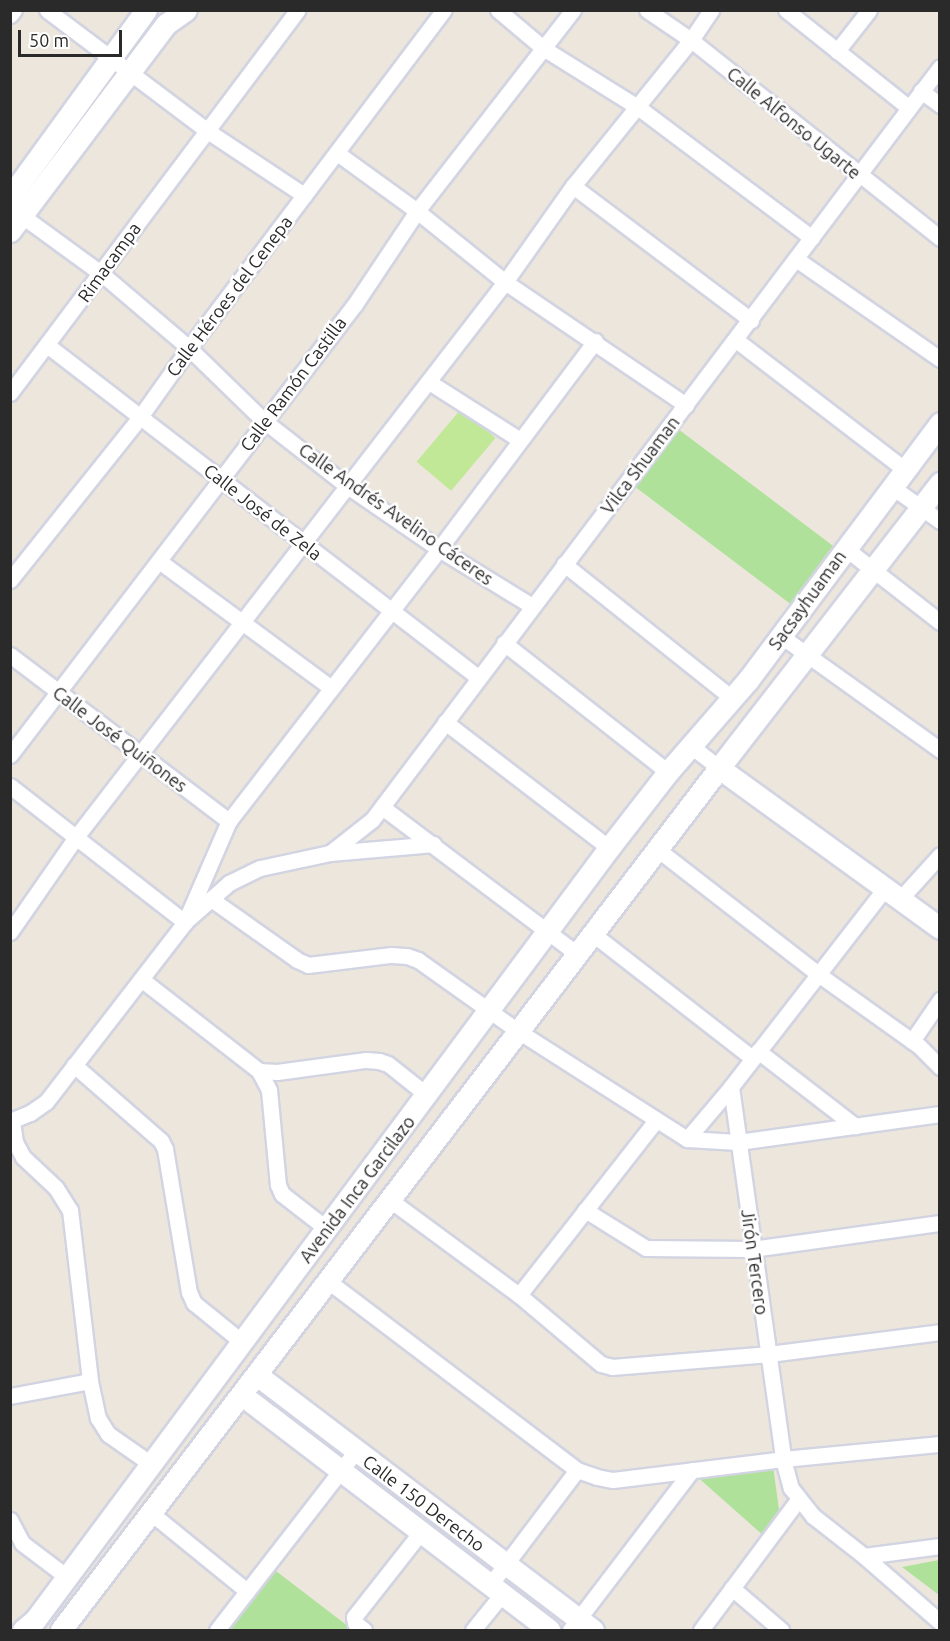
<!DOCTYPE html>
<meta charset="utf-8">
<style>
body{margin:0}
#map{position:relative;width:950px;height:1641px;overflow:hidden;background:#ece6dc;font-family:Ubuntu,sans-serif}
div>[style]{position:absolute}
.green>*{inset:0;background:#afe19a;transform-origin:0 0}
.pitch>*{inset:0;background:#c1e896;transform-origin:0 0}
.roads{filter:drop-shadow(2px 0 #d2d4e2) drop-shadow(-2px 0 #d2d4e2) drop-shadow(0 2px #d2d4e2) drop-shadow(0 -2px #d2d4e2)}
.street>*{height:15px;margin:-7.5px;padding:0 7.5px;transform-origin:7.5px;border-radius:7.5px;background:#fff}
.secondary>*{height:21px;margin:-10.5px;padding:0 10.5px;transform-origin:10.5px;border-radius:10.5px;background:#fff}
span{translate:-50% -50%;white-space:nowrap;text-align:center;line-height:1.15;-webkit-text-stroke:5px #fff;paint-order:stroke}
.street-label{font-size:18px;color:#2a2a2a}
.frame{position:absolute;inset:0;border:12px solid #2a2a2a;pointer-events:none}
.scale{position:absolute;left:18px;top:30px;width:104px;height:27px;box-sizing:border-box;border:3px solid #2a2a2a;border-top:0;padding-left:8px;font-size:18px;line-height:21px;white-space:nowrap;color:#2a2a2a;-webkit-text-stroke:4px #fff;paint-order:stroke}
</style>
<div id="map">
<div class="green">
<i style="left:678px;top:429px;width:196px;height:72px;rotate:37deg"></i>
<i style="clip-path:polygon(773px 1466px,780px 1517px,764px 1536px,694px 1474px)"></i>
<i style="clip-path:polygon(939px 1560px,939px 1595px,902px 1567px)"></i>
<i style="clip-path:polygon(272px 1568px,353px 1630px,222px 1630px)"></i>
</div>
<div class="pitch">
<i style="left:461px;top:409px;width:45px;height:69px;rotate:40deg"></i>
</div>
<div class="roads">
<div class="street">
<i style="left:47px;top:10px;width:199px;rotate:37deg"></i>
<i style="left:206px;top:130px;width:118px;rotate:33.6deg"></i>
<i style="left:498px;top:10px;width:59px;rotate:40.2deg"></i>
<i style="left:543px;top:48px;width:113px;rotate:32deg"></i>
<i style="left:639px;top:108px;width:216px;rotate:36.9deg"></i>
<i style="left:647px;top:10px;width:53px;rotate:34.3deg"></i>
<i style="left:691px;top:40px;width:318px;rotate:38.5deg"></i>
<i style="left:786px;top:10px;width:156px;rotate:38.5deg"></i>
<i style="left:10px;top:15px;width:6px;rotate:-51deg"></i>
<i style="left:837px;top:51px;width:52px;rotate:-52deg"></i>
<i style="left:921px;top:91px;width:24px;rotate:36deg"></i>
<i style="left:337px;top:153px;width:99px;rotate:35.9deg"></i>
<i style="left:417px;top:211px;width:113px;rotate:38.9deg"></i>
<i style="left:505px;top:282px;width:219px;rotate:34.2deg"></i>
<i style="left:573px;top:186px;width:223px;rotate:37deg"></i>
<i style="left:10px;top:207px;width:114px;rotate:36.1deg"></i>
<i style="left:102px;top:274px;width:114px;rotate:40.4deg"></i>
<i style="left:189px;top:348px;width:103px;rotate:44.2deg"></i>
<i style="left:263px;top:420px;width:105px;rotate:38.1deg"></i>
<i style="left:346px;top:485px;width:113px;rotate:34.5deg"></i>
<i style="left:439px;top:549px;width:109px;rotate:31.5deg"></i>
<i style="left:796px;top:259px;width:175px;rotate:34.8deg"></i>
<i style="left:736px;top:340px;width:212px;rotate:37.5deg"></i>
<i style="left:47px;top:345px;width:545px;rotate:37.63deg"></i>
<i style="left:429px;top:382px;width:108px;rotate:32.5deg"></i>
<i style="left:10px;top:393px;width:479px;rotate:-53.1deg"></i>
<i style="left:892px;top:487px;width:59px;rotate:35.3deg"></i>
<i style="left:845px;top:548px;width:120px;rotate:37.9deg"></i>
<i style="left:159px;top:561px;width:214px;rotate:36.4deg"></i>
<i style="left:564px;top:564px;width:216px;rotate:38.6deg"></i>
<i style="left:10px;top:580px;width:208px;rotate:-51.4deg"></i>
<i style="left:140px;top:417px;width:85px;rotate:-54.6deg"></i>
<i style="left:189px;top:348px;width:423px;rotate:-53deg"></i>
<i style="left:781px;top:636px;width:196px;rotate:35.6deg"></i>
<i style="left:504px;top:643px;width:209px;rotate:38.2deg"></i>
<i style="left:10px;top:655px;width:275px;rotate:37.2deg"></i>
<i style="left:445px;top:722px;width:207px;rotate:37.5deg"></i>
<i style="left:691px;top:746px;width:36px;rotate:38deg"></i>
<i style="left:10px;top:755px;width:568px;rotate:-52.59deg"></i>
<i style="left:355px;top:304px;width:112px;rotate:-56.3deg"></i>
<i style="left:417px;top:211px;width:254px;rotate:-52.2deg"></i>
<i style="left:10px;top:786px;width:222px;rotate:37.9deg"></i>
<i style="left:185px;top:922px;width:110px;rotate:-66.5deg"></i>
<i style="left:229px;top:821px;width:344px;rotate:-52.3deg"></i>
<i style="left:439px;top:549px;width:260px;rotate:-53.1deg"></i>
<i style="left:382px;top:807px;width:244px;rotate:37deg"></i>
<i style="left:657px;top:849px;width:204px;rotate:37.8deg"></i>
<i style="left:818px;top:974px;width:124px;rotate:35.5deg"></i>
<i style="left:919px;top:1046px;width:30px;rotate:45deg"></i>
<i style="left:330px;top:853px;width:53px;rotate:-38.2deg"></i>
<i style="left:372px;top:820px;width:943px;rotate:-52.97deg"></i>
<i style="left:886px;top:887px;width:253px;rotate:127.8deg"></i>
<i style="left:731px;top:1087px;width:376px;rotate:82deg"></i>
<i style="left:783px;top:1459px;width:30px;rotate:75deg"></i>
<i style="left:791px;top:1488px;width:36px;rotate:52deg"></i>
<i style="left:813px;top:1516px;width:65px;rotate:38.1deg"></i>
<i style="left:864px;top:1556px;width:101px;rotate:41deg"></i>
<i style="left:901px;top:898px;width:58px;rotate:-47.8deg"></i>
<i style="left:211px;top:899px;width:105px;rotate:35.3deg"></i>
<i style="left:297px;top:960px;width:12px;rotate:24deg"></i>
<i style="left:308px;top:965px;width:84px;rotate:-6.9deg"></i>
<i style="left:391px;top:955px;width:16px;rotate:4deg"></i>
<i style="left:407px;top:956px;width:12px;rotate:20deg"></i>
<i style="left:418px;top:960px;width:123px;rotate:35.4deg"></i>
<i style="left:518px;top:1031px;width:201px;rotate:32.6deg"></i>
<i style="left:687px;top:1139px;width:51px;rotate:3.4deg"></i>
<i style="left:738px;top:1142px;width:204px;rotate:-7.9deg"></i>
<i style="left:10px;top:932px;width:116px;rotate:-55.2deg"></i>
<i style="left:76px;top:837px;width:701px;rotate:-52.3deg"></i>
<i style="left:505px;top:282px;width:118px;rotate:-54.7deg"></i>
<i style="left:573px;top:186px;width:188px;rotate:-51.1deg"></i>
<i style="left:691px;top:40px;width:36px;rotate:-56deg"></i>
<i style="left:593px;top:934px;width:202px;rotate:37.9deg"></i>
<i style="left:141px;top:979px;width:150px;rotate:37.9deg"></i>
<i style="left:259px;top:1071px;width:18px;rotate:3deg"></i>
<i style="left:277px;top:1072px;width:90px;rotate:-7.7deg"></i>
<i style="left:366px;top:1060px;width:13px;rotate:4deg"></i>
<i style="left:379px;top:1061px;width:9px;rotate:18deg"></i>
<i style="left:388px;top:1064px;width:50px;rotate:38.5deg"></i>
<i style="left:912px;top:1041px;width:50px;rotate:-55.7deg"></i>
<i style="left:758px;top:1051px;width:123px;rotate:37.7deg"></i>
<i style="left:74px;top:1065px;width:116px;rotate:41.1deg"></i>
<i style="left:161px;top:1141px;width:9px;rotate:63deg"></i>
<i style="left:165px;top:1149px;width:145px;rotate:80.5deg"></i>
<i style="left:189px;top:1292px;width:12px;rotate:66deg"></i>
<i style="left:194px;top:1303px;width:62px;rotate:39.1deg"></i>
<i style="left:259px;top:1071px;width:21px;rotate:62deg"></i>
<i style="left:269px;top:1090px;width:95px;rotate:84.6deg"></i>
<i style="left:278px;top:1185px;width:10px;rotate:66deg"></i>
<i style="left:282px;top:1194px;width:57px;rotate:37.9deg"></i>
<i style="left:10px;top:1121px;width:22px;rotate:-22deg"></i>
<i style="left:30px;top:1113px;width:19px;rotate:-35deg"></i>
<i style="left:46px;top:1102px;width:227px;rotate:-52.3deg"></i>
<i style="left:185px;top:922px;width:59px;rotate:-41.6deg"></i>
<i style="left:229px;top:883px;width:34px;rotate:-26deg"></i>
<i style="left:260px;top:868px;width:72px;rotate:-12.1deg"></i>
<i style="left:330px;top:853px;width:104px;rotate:-4.9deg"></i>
<i style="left:12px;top:1121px;width:21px;rotate:82deg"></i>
<i style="left:15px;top:1142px;width:17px;rotate:62deg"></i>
<i style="left:23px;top:1157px;width:45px;rotate:43.2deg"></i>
<i style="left:56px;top:1188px;width:26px;rotate:58deg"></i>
<i style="left:70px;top:1210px;width:172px;rotate:83.3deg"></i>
<i style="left:90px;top:1381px;width:38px;rotate:78deg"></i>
<i style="left:98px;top:1418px;width:19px;rotate:58deg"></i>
<i style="left:108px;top:1434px;width:52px;rotate:34.9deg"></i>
<i style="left:687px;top:1139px;width:68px;rotate:-49.8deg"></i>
<i style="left:390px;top:1200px;width:160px;rotate:36.4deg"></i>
<i style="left:519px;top:1295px;width:107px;rotate:40.1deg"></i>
<i style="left:601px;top:1364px;width:11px;rotate:15deg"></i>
<i style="left:612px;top:1367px;width:158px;rotate:-4.7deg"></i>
<i style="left:769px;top:1354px;width:172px;rotate:-7.3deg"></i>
<i style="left:585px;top:1210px;width:72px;rotate:31.9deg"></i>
<i style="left:646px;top:1248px;width:106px;rotate:0.5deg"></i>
<i style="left:752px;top:1249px;width:190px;rotate:-7.9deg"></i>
<i style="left:328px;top:1281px;width:313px;rotate:37.2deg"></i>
<i style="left:577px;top:1470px;width:21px;rotate:19deg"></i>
<i style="left:597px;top:1477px;width:16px;rotate:11deg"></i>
<i style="left:613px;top:1480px;width:171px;rotate:-7deg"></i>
<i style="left:783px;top:1459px;width:158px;rotate:-5.5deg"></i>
<i style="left:519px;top:1295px;width:222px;rotate:-51.9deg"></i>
<i style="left:10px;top:1396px;width:81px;rotate:-10.6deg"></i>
<i style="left:151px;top:1513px;width:124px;rotate:39.1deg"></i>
<i style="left:10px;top:1520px;width:26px;rotate:62deg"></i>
<i style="left:22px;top:1543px;width:56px;rotate:37.1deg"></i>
<i style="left:864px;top:1556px;width:77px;rotate:-7.5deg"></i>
<i style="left:490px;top:1585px;width:144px;rotate:-52.9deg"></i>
<i style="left:732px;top:1588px;width:65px;rotate:40.6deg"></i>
<i style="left:217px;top:1630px;width:227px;rotate:-52.2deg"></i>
<i style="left:364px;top:1630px;width:11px;rotate:-142deg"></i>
<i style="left:355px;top:1623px;width:6px;rotate:-99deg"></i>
<i style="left:354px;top:1617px;width:108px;rotate:-51.8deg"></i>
<i style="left:473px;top:1630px;width:46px;rotate:-51.1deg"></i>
<i style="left:570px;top:1630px;width:201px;rotate:-52.7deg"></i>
<i style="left:701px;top:1630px;width:162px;rotate:-53.3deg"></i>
</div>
<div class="secondary">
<i style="left:10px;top:197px;width:231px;rotate:-54deg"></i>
<i style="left:10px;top:231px;width:259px;rotate:-53deg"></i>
<i style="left:166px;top:24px;width:24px;rotate:-35deg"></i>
<i style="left:719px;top:768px;width:273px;rotate:35.9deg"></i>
<i style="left:257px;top:1375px;width:422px;rotate:37.2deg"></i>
<i style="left:242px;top:1395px;width:387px;rotate:37.4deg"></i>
<i style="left:23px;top:1630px;width:16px;rotate:-40deg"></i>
<i style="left:35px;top:1620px;width:962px;rotate:-53.37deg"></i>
<i style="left:609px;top:848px;width:96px;rotate:-52.2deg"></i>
<i style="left:668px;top:772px;width:122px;rotate:-49deg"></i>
<i style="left:748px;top:680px;width:321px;rotate:-53.2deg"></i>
<i style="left:61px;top:1630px;width:1084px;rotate:-52.64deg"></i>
<i style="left:719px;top:768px;width:361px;rotate:-52.2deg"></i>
</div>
</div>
<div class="street-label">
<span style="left:794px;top:123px;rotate:39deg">Calle Alfonso Ugarte</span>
<span style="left:109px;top:262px;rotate:-54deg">Rimacampa</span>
<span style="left:229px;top:296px;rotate:-53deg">Calle Héroes del Cenepa</span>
<span style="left:293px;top:384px;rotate:-53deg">Calle Ramón Castilla</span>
<span style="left:640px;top:465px;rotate:-53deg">Vilca Shuaman</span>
<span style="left:263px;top:512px;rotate:38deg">Calle José de Zela</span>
<span style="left:396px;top:514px;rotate:35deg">Calle Andrés Avelino Cáceres</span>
<span style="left:807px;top:600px;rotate:-54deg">Sacsayhuaman</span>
<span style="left:120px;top:739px;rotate:37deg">Calle José Quiñones</span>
<span style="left:357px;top:1189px;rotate:-53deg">Avenida Inca Garcilazo</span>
<span style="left:755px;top:1262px;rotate:82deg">Jirón Tercero</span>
<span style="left:424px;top:1503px;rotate:37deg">Calle 150 Derecho</span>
</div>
<div class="frame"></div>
<div class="scale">50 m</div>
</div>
